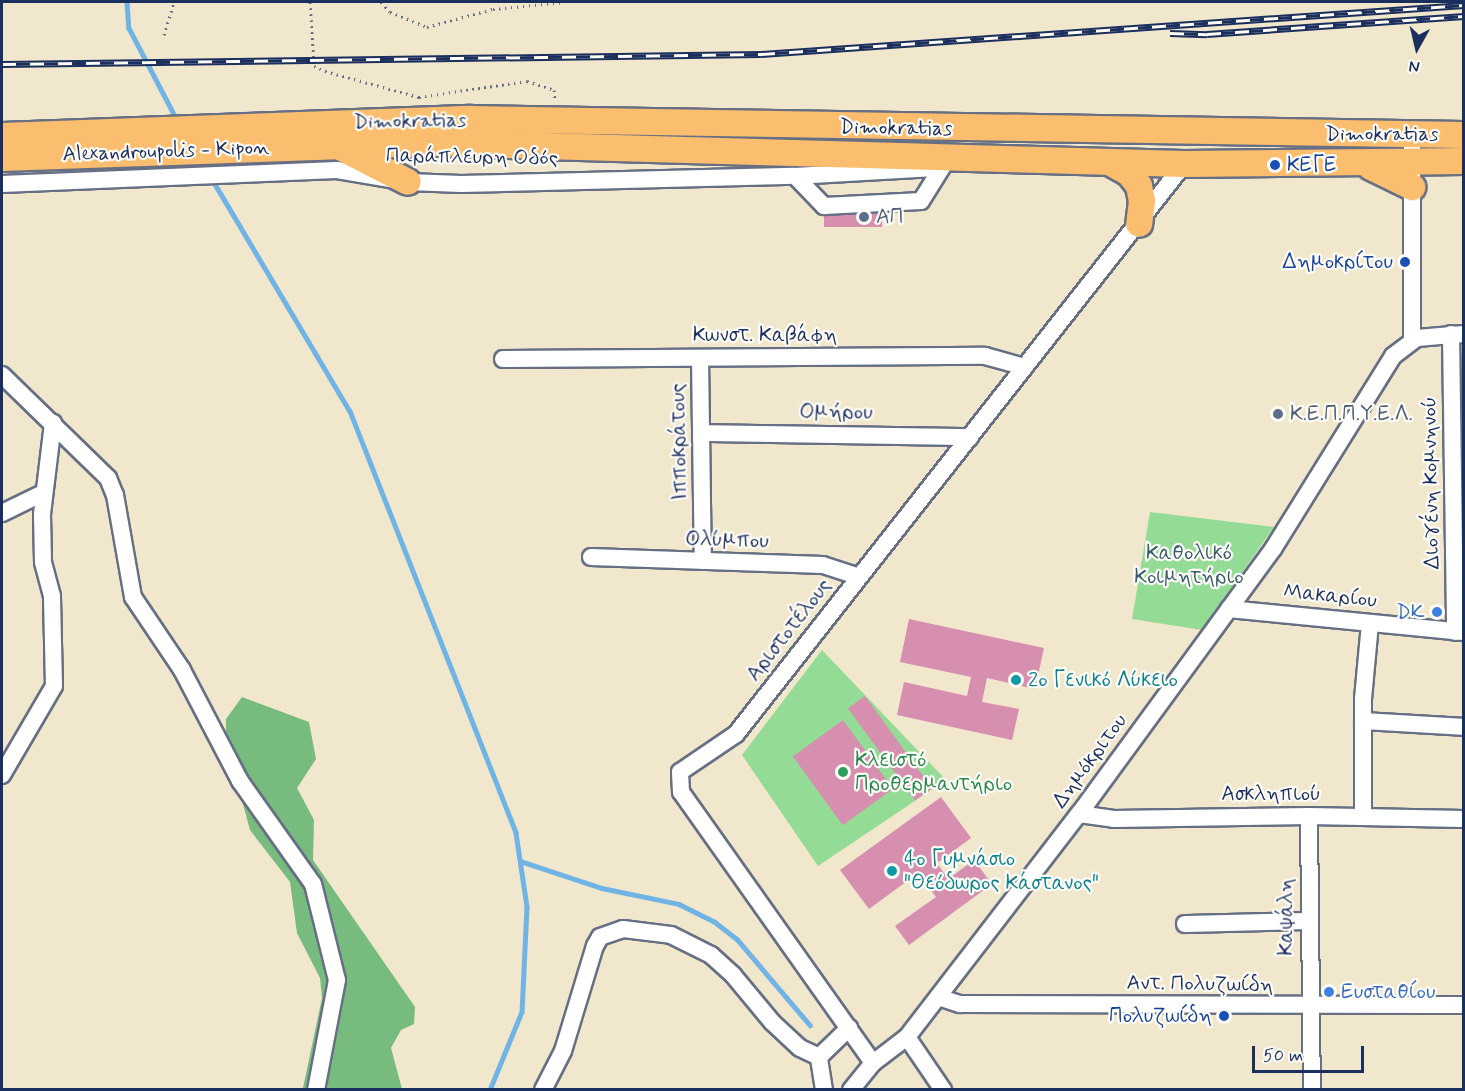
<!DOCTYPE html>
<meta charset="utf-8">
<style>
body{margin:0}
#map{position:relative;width:1465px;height:1091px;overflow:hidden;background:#f1e7cc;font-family:Mynerve,sans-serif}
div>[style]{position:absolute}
.green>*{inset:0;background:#94db95}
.forest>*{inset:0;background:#77bb7e}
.stream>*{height:4.5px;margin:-2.25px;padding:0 2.25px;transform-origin:2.25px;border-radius:2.25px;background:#70b4e6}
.building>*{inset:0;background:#d78fb0;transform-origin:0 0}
.path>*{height:3px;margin-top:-1.5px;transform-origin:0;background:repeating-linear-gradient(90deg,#666f84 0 1.5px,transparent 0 6px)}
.roads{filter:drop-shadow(2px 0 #666f84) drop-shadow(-2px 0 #666f84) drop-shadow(0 2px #666f84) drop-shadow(0 -2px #666f84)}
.minor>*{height:16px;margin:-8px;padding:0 8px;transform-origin:8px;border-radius:8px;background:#fff}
.highway>*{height:26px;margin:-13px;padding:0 13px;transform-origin:13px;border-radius:13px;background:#fbbe6e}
.rail>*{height:7px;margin-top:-3.5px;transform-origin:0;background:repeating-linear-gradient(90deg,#fdfcf7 0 14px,#1b2f5e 0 28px);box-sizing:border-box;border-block:2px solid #1b2f5e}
.dots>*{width:16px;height:16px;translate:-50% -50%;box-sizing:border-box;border:3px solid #fdfcf7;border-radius:50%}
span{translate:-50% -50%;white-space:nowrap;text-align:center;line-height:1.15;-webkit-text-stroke:4.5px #fdfcf7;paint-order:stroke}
.street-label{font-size:21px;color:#1b2f5e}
.transit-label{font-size:21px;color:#164399}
.left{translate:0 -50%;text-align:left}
.right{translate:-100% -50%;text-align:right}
.service-label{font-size:21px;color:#4e5e75}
.park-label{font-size:21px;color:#395a6c}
.shop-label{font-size:21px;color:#366cbe}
.culture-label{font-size:21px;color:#0d838f}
.leisure-label{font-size:21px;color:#27864d}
.frame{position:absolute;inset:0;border:3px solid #1b2f5e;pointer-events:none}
.north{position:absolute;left:1387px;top:18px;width:60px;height:60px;-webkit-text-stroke:4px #fdfcf7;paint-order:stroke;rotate:188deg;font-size:16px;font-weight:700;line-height:24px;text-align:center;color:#1b2f5e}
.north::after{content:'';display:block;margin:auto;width:21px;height:27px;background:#1b2f5e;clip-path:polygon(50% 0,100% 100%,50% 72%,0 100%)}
.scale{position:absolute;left:1252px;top:1046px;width:112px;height:27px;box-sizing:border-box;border:3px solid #1b2f5e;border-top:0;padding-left:8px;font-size:18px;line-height:21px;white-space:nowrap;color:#1b2f5e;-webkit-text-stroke:4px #fdfcf7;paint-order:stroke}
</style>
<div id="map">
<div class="green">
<i style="clip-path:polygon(1150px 512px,1274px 527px,1202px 630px,1132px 619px)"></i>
<i style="clip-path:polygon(822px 650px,946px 780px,818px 866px,742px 755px)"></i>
</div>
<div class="forest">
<i style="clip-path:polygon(242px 697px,309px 722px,316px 759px,297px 788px,314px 820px,313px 860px,415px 1007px,414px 1024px,401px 1030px,391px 1048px,402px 1089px,299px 1089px,303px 1088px,322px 998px,320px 978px,297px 933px,290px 882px,250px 830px,226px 741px,226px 719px)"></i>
</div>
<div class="stream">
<i style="left:127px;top:2px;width:26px;rotate:86deg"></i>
<i style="left:129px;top:28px;width:104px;rotate:62.4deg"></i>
<i style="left:212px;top:179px;width:270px;rotate:59.3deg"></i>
<i style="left:350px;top:411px;width:453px;rotate:68.5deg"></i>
<i style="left:516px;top:833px;width:75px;rotate:81.5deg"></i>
<i style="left:527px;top:907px;width:105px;rotate:92.7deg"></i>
<i style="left:522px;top:1012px;width:84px;rotate:112.3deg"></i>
<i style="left:520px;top:861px;width:86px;rotate:18.2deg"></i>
<i style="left:602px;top:888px;width:79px;rotate:11.7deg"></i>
<i style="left:679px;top:904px;width:40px;rotate:26.6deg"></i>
<i style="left:715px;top:922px;width:28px;rotate:38deg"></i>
<i style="left:737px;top:939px;width:113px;rotate:49.7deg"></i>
</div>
<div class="building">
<i style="left:824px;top:198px;width:58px;height:29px"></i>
<i style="clip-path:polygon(909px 619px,1044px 648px,1035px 689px,987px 678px,982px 702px,1019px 709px,1012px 740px,897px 715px,904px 682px,967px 696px,971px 677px,900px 662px)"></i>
<i style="left:865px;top:696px;width:114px;height:21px;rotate:54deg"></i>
<i style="left:843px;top:720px;width:85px;height:62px;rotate:54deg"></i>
<i style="clip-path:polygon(941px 797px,971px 838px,937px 863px,948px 879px,974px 860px,992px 884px,909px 945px,895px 926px,936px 897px,918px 873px,869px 909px,840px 870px)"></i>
</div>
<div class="path">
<i style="left:310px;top:2px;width:64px;rotate:86.4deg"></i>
<i style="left:314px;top:66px;width:12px;rotate:24deg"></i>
<i style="left:325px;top:71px;width:98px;rotate:15.5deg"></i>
<i style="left:419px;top:97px;width:109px;rotate:-8.4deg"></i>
<i style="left:527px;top:81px;width:28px;rotate:18deg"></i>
<i style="left:554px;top:90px;width:11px;rotate:85deg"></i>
<i style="left:381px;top:2px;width:13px;rotate:48deg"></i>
<i style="left:390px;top:12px;width:40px;rotate:22deg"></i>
<i style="left:427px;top:27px;width:68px;rotate:-15.3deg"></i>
<i style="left:493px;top:9px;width:72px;rotate:-5.6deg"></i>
<i style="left:164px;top:35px;width:34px;rotate:-73deg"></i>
</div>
<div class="roads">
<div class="minor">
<i style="left:795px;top:176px;width:42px;rotate:46deg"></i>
<i style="left:824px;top:206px;width:97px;rotate:-3deg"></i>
<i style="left:921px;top:201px;width:40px;rotate:-58deg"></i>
<i style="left:2px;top:184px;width:335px;rotate:-2.4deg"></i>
<i style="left:337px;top:170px;width:72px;rotate:9.6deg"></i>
<i style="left:408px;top:182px;width:53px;rotate:2.2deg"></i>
<i style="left:461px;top:184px;width:334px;rotate:-1.4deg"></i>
<i style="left:795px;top:176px;width:140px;rotate:-3.3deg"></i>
<i style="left:1451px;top:334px;width:298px;rotate:89.2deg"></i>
<i style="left:1412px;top:340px;width:205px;rotate:-90deg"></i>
<i style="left:700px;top:358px;width:203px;rotate:89.2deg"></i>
<i style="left:503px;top:359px;width:482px;rotate:-0.4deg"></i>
<i style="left:985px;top:356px;width:41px;rotate:15.4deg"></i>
<i style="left:2px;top:375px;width:148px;rotate:44.2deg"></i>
<i style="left:108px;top:478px;width:18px;rotate:68deg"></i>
<i style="left:115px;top:495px;width:104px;rotate:80deg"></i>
<i style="left:133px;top:597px;width:88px;rotate:56.1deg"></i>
<i style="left:182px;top:670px;width:125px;rotate:62.4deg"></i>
<i style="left:240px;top:781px;width:126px;rotate:54.7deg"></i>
<i style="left:313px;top:884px;width:99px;rotate:76deg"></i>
<i style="left:337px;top:980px;width:112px;rotate:100.8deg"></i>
<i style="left:701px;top:433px;width:269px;rotate:0.9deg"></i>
<i style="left:2px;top:513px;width:46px;rotate:-26deg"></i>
<i style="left:591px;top:557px;width:232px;rotate:2deg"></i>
<i style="left:823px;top:565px;width:38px;rotate:18deg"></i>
<i style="left:1229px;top:609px;width:236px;rotate:5.6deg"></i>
<i style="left:1363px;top:721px;width:101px;rotate:3.4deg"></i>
<i style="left:2px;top:775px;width:103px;rotate:-59.7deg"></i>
<i style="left:54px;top:686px;width:90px;rotate:-91.3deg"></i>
<i style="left:52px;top:596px;width:35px;rotate:-105deg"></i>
<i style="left:43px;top:562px;width:48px;rotate:-91.2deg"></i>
<i style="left:42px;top:514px;width:92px;rotate:-83.1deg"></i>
<i style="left:1079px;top:814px;width:35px;rotate:8deg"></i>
<i style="left:1114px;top:819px;width:195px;rotate:-0.9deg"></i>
<i style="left:1309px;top:816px;width:155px;rotate:1.1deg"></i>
<i style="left:1309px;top:816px;width:274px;rotate:89.4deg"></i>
<i style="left:1363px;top:817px;width:118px;rotate:-90deg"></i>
<i style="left:1363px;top:699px;width:76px;rotate:-84.7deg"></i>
<i style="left:1185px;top:924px;width:124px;rotate:-1.4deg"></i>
<i style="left:938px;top:997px;width:23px;rotate:18deg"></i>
<i style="left:960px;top:1004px;width:504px;rotate:0.11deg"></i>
<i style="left:907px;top:1037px;width:64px;rotate:55.8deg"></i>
<i style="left:873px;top:1063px;width:332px;rotate:-125.3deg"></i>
<i style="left:681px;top:792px;width:20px;rotate:-93deg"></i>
<i style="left:680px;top:772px;width:68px;rotate:-34.2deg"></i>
<i style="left:736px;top:734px;width:725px;rotate:-51.83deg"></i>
<i style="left:543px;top:1090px;width:44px;rotate:-62.9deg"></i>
<i style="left:563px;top:1051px;width:110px;rotate:-73.1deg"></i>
<i style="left:595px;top:946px;width:10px;rotate:-61deg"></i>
<i style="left:600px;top:937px;width:24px;rotate:-19deg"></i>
<i style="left:623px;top:929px;width:48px;rotate:7.1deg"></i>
<i style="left:671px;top:935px;width:45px;rotate:26.6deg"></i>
<i style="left:711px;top:955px;width:30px;rotate:42deg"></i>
<i style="left:733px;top:975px;width:61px;rotate:50.3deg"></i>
<i style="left:772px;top:1022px;width:38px;rotate:43deg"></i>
<i style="left:800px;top:1048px;width:21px;rotate:25deg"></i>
<i style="left:824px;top:1090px;width:33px;rotate:-99deg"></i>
<i style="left:819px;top:1057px;width:42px;rotate:-44deg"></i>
<i style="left:851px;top:1090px;width:35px;rotate:-51deg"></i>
<i style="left:873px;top:1063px;width:43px;rotate:-37.4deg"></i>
<i style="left:907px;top:1037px;width:282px;rotate:-52.4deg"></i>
<i style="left:1079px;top:814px;width:328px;rotate:-53.8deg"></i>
<i style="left:1273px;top:549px;width:227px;rotate:-58.1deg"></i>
<i style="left:1393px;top:356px;width:30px;rotate:-37deg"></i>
<i style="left:1417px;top:338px;width:47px;rotate:-4.9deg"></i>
</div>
<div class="highway">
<i style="left:2px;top:136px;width:469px;rotate:-2.1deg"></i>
<i style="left:471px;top:119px;width:993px;rotate:0.92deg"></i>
<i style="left:340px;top:147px;width:76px;rotate:27.2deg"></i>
<i style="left:2px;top:158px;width:435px;rotate:-2deg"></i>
<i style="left:437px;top:143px;width:747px;rotate:1.61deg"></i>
<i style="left:1184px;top:164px;width:280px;rotate:-0.6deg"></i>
<i style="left:1109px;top:162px;width:23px;rotate:29deg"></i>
<i style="left:1129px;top:173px;width:16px;rotate:52deg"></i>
<i style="left:1139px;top:186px;width:15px;rotate:79deg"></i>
<i style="left:1142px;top:201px;width:23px;rotate:97deg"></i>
<i style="left:1371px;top:167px;width:46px;rotate:26deg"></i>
</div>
</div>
<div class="rail">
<i style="left:1170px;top:33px;width:37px;rotate:2deg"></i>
<i style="left:1207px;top:34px;width:258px;rotate:-4deg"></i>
<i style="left:2px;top:64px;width:759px;rotate:-0.75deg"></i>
<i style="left:761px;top:54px;width:705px;rotate:-3.99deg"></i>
</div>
<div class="dots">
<i style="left:1275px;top:165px;background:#1a4fb4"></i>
<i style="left:864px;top:217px;background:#5c6f8a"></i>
<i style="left:1405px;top:262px;background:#1a4fb4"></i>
<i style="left:1278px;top:414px;background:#5c6f8a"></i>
<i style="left:1437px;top:612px;background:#3f7fe0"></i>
<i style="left:1016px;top:680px;background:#0f9aa8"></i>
<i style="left:843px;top:772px;background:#2e9e5b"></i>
<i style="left:892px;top:871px;background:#0f9aa8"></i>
<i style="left:1329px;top:992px;background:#3f7fe0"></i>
<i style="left:1224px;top:1016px;background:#1a4fb4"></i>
</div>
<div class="street-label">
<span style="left:410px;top:121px;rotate:-1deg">Dimokratias</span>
<span style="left:896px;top:128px;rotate:1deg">Dimokratias</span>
<span style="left:1382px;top:134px">Dimokratias</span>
<span style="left:166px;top:151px;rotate:-2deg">Alexandroupolis - Kipon</span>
<span style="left:472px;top:157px;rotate:1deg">Παράπλευρη Οδός</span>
<span style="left:765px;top:335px">Κωνστ. Καβάφη</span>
<span style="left:836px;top:412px;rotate:1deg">Ομήρου</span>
<span style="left:679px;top:442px;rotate:-91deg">Ιπποκράτους</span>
<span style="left:1431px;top:483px;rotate:-91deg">Διογένη Κομνηνού</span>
<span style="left:727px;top:540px;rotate:2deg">Ολύμπου</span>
<span style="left:1330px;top:596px;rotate:6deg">Μακαρίου</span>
<span style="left:789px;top:630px;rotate:-52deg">Αριστοτέλους</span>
<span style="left:1090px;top:761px;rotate:-54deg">Δημόκριτου</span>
<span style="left:1271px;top:794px">Ασκληπιού</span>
<span style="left:1286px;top:917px;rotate:-90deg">Καψάλη</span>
<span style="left:1200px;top:984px;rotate:1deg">Αντ. Πολυζωίδη</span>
</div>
<div class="transit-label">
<span class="left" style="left:1287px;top:165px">ΚΕΓΕ</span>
<span class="right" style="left:1393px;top:262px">Δημοκρίτου</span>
<span class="right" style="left:1212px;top:1016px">Πολυζωίδη</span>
</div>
<div class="service-label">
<span class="left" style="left:876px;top:217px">ΑΠ</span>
<span class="left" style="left:1290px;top:414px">Κ.Ε.Π.Π.Υ.Ε.Λ.</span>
</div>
<div class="park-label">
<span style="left:1189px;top:565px">Καθολικό<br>Κοιμητήριο</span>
</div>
<div class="shop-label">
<span class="right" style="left:1425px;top:612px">DK</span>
<span class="left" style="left:1341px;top:992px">Ευσταθίου</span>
</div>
<div class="culture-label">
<span class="left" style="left:1028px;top:680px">2ο Γενικό Λύκειο</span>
<span class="left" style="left:904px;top:871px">4ο Γυμνάσιο<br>"Θεόδωρος Κάστανος"</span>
</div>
<div class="leisure-label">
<span class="left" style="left:855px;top:772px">Κλειστό<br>Προθερμαντήριο</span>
</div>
<div class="frame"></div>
<div class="north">N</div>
<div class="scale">50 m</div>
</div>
